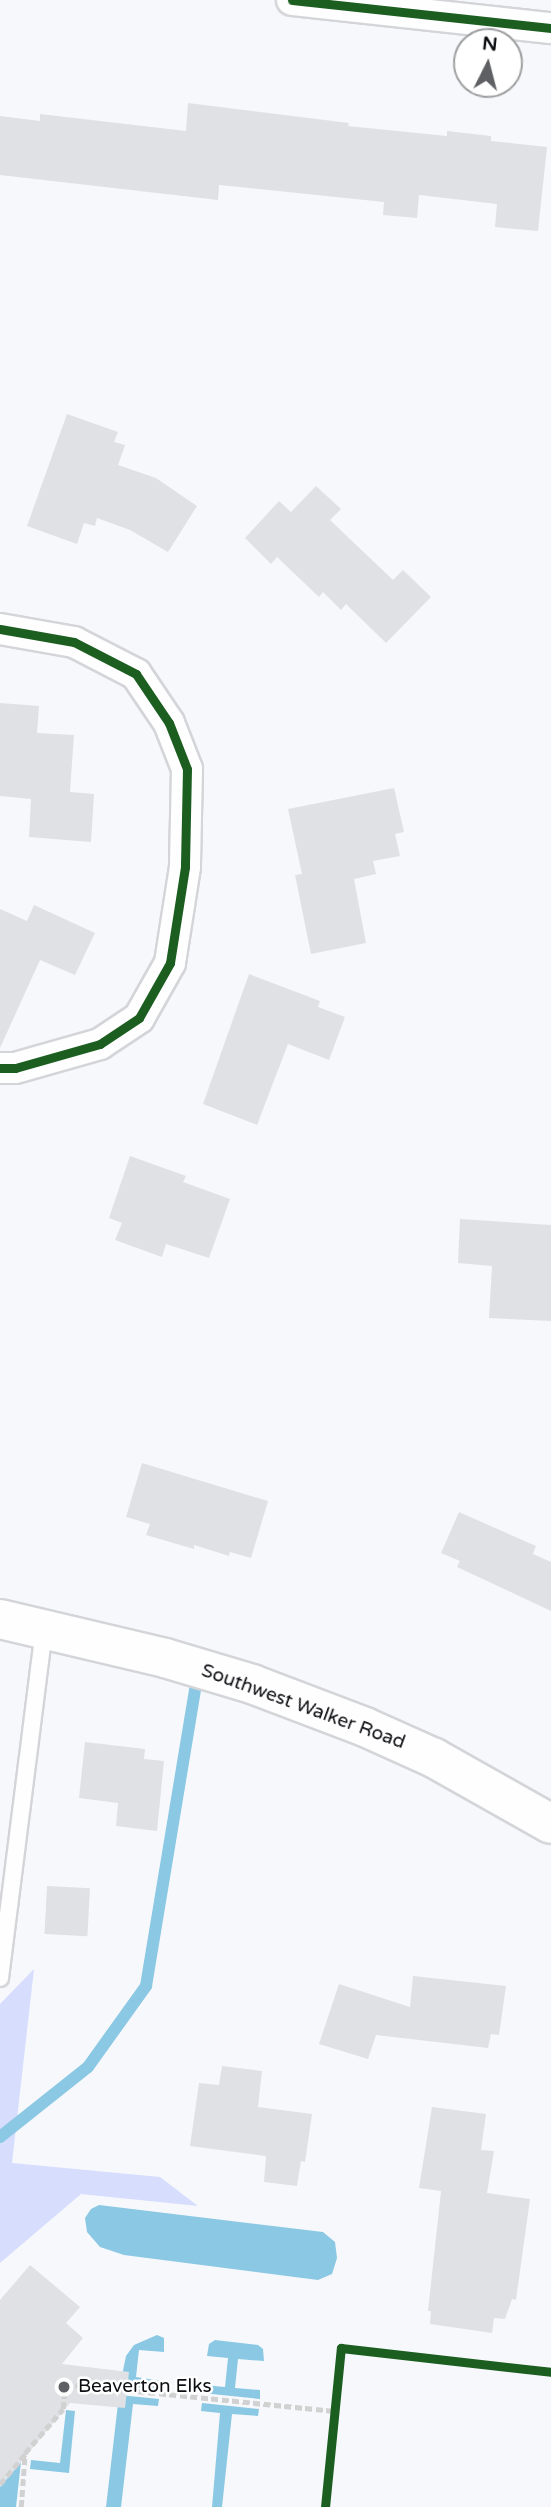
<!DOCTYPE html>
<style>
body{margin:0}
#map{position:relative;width:551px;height:2507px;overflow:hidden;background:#f7f8fc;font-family:"Varela Round",sans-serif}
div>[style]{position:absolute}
.green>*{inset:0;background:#d7ddfd}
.water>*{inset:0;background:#8ac8e4}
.stream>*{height:12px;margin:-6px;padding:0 6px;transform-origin:6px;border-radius:6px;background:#8ac8e4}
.building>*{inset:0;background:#e0e1e5;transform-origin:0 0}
.path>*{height:4.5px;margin-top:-2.25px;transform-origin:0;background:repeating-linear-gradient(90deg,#d1d1d2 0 7px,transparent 0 10.5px)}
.roads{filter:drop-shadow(2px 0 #d4d5d9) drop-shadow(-2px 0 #d4d5d9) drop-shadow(0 2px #d4d5d9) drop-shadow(0 -2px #d4d5d9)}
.lane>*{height:16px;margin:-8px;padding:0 8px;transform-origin:8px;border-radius:8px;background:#fefeff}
.street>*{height:30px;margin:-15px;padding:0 15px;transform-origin:15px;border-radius:15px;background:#fefeff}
.secondary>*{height:38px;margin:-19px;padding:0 19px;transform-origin:19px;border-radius:19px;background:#fefeff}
.cycleway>*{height:9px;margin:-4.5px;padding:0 4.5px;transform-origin:4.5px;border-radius:4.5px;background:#1b5e20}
.dots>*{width:19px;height:19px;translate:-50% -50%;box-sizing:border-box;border:4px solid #fff;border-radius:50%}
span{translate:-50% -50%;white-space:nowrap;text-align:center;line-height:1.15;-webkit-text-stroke:5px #fff;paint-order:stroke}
.street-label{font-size:19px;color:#0d0e12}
.poi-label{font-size:19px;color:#0d0e12}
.left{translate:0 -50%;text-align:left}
.north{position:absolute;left:453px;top:28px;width:70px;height:70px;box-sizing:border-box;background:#fff;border:2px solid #9e9fa0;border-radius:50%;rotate:6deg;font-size:19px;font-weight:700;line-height:28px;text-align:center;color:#0d0e12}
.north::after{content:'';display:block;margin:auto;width:24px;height:32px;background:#5f6064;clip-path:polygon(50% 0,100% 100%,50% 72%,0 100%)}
</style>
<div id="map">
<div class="green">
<i style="clip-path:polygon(34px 1969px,12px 2163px,160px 2177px,198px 2206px,81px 2194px,0 2263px,0 2004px)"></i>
</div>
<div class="water">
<i style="clip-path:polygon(99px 2205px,323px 2232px,335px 2242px,337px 2258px,332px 2274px,318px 2280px,124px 2255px,100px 2247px,87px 2232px,85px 2218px,91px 2209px)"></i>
<i style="clip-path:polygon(157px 2335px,164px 2338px,164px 2352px,139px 2350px,136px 2377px,161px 2381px,160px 2390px,120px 2385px,126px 2356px,134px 2345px)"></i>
<i style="clip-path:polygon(215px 2340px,258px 2345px,263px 2349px,264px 2361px,238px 2359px,235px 2388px,260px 2390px,260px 2399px,202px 2393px,203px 2385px,225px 2387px,228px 2358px,207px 2356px,209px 2344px)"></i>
<i style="clip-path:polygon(119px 2395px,159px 2399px,158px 2406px,133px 2404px,121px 2507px,106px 2507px)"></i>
<i style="clip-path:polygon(202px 2403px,259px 2409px,258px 2416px,232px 2414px,222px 2507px,212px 2507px,220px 2413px,201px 2411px)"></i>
<i style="clip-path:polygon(66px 2410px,75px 2411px,69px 2473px,30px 2469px,31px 2460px,60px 2463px)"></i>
<i style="clip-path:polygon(21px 2462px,16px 2507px,0 2507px,0 2487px)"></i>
</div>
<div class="stream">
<i style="left:0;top:2137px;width:112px;rotate:-38.5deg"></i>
<i style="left:88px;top:2067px;width:100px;rotate:-54.4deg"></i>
<i style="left:146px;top:1986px;width:306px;rotate:-80.6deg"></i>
</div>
<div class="building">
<i style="clip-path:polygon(188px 103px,349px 123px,348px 126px,447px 136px,447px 131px,491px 136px,491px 141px,547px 147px,538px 231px,495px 227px,497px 204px,419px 195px,417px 218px,383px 215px,384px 202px,219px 185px,218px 200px,0 175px,0 116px,40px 121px,40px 114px,186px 131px)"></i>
<i style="clip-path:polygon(67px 414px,118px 432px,114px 442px,125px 445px,118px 465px,156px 478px,197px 506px,168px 552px,130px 530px,97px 518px,95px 526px,84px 523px,77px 544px,27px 526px)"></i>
<i style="clip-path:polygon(316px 486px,341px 509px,330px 520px,393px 580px,403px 570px,431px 597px,386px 643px,346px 604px,341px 610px,323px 592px,319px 597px,277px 557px,271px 564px,245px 538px,279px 501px,291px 512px)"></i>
<i style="clip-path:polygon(0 703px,39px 706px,37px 733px,74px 735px,70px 792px,94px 794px,91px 842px,29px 837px,31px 799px,0 796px)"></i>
<i style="clip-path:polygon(394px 788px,404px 832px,395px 834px,400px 856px,373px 861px,376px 874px,354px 879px,366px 943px,311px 954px,295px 875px,302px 874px,288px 809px)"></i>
<i style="clip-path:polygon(34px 905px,95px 933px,75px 975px,40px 960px,0 1048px,0 909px,27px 921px)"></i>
<i style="clip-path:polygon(249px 974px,320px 1001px,318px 1007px,345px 1017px,329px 1060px,288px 1044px,257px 1125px,203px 1104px)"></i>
<i style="clip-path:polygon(130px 1156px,186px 1176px,183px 1182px,230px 1199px,209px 1258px,166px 1244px,162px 1257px,115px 1240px,122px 1223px,109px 1218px)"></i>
<i style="clip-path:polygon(460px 1219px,551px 1225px,551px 1321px,489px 1318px,492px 1266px,458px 1263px)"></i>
<i style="clip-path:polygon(142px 1463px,268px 1501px,251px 1558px,230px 1552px,229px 1556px,194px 1545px,194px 1549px,146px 1535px,150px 1524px,126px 1517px)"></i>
<i style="clip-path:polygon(459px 1512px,536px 1546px,533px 1554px,551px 1562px,551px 1611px,457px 1567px,460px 1561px,441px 1553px)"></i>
<i style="clip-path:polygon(85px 1742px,145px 1749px,144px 1759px,164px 1761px,157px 1831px,116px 1826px,118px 1803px,79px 1798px)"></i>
<i style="left:47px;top:1886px;width:43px;height:48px;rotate:3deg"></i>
<i style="clip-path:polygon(413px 1976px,506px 1986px,499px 2035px,491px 2034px,488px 2048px,376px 2035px,368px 2059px,319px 2044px,339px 1984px,410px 2007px)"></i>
<i style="clip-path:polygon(222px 2066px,262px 2071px,258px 2107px,312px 2114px,305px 2162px,301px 2161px,297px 2186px,264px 2182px,266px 2156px,190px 2146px,199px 2083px,219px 2085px)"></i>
<i style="clip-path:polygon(432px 2107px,486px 2114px,481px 2150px,494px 2151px,487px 2193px,530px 2199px,516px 2300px,512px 2299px,505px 2319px,494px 2318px,492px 2333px,430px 2324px,431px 2311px,428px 2311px,441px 2191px,419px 2188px)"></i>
<i style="clip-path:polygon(30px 2265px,80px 2307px,66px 2323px,83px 2338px,62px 2364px,129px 2372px,125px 2408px,70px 2403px,0 2487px,0 2300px)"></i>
</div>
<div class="path">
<i style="left:0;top:2484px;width:39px;rotate:-50deg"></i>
<i style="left:21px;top:2507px;width:54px;rotate:-85.8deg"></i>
<i style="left:25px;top:2453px;width:58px;rotate:-49.2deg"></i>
<i style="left:63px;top:2409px;width:25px;rotate:-85deg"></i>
<i style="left:65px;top:2384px;width:271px;rotate:5.7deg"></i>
</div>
<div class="roads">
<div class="lane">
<i style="left:0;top:1978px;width:351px;rotate:-82.8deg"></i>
</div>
<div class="street">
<i style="left:292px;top:0;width:261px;rotate:6.2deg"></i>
<i style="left:0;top:629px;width:75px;rotate:10deg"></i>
<i style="left:74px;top:642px;width:70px;rotate:27.3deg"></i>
<i style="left:136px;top:674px;width:59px;rotate:56deg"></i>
<i style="left:169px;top:723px;width:49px;rotate:68.6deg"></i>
<i style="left:187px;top:769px;width:98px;rotate:91.2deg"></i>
<i style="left:185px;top:867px;width:97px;rotate:98.9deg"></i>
<i style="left:170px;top:963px;width:63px;rotate:119.4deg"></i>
<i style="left:139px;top:1018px;width:47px;rotate:146.3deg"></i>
<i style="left:100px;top:1044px;width:88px;rotate:164.2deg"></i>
<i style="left:15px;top:1068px;width:15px;rotate:180deg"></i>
</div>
<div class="secondary">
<i style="left:0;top:1619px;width:170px;rotate:13.3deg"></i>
<i style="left:165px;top:1658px;width:91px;rotate:16.6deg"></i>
<i style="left:252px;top:1684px;width:121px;rotate:20.8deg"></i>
<i style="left:365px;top:1727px;width:76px;rotate:24.2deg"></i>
<i style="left:434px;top:1758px;width:134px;rotate:29.4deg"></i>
</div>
</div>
<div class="cycleway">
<i style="left:292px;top:0;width:261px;rotate:6.2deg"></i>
<i style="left:0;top:629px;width:75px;rotate:10deg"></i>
<i style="left:74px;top:642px;width:70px;rotate:27.3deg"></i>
<i style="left:136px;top:674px;width:59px;rotate:56deg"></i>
<i style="left:169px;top:723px;width:49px;rotate:68.6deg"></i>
<i style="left:187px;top:769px;width:98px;rotate:91.2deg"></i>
<i style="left:185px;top:867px;width:97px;rotate:98.9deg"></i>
<i style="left:170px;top:963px;width:63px;rotate:119.4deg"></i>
<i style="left:139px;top:1018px;width:47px;rotate:146.3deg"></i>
<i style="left:100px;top:1044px;width:88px;rotate:164.2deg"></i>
<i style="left:15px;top:1068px;width:15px;rotate:180deg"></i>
<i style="left:325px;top:2507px;width:160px;rotate:-84.3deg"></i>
<i style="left:341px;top:2348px;width:211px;rotate:6.5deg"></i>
</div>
<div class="dots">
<i style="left:64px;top:2387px;background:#5f6064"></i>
</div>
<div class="street-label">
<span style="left:303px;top:1707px;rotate:20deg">Southwest Walker Road</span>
</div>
<div class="poi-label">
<span class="left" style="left:78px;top:2387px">Beaverton Elks</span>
</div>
<div class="north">N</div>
</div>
